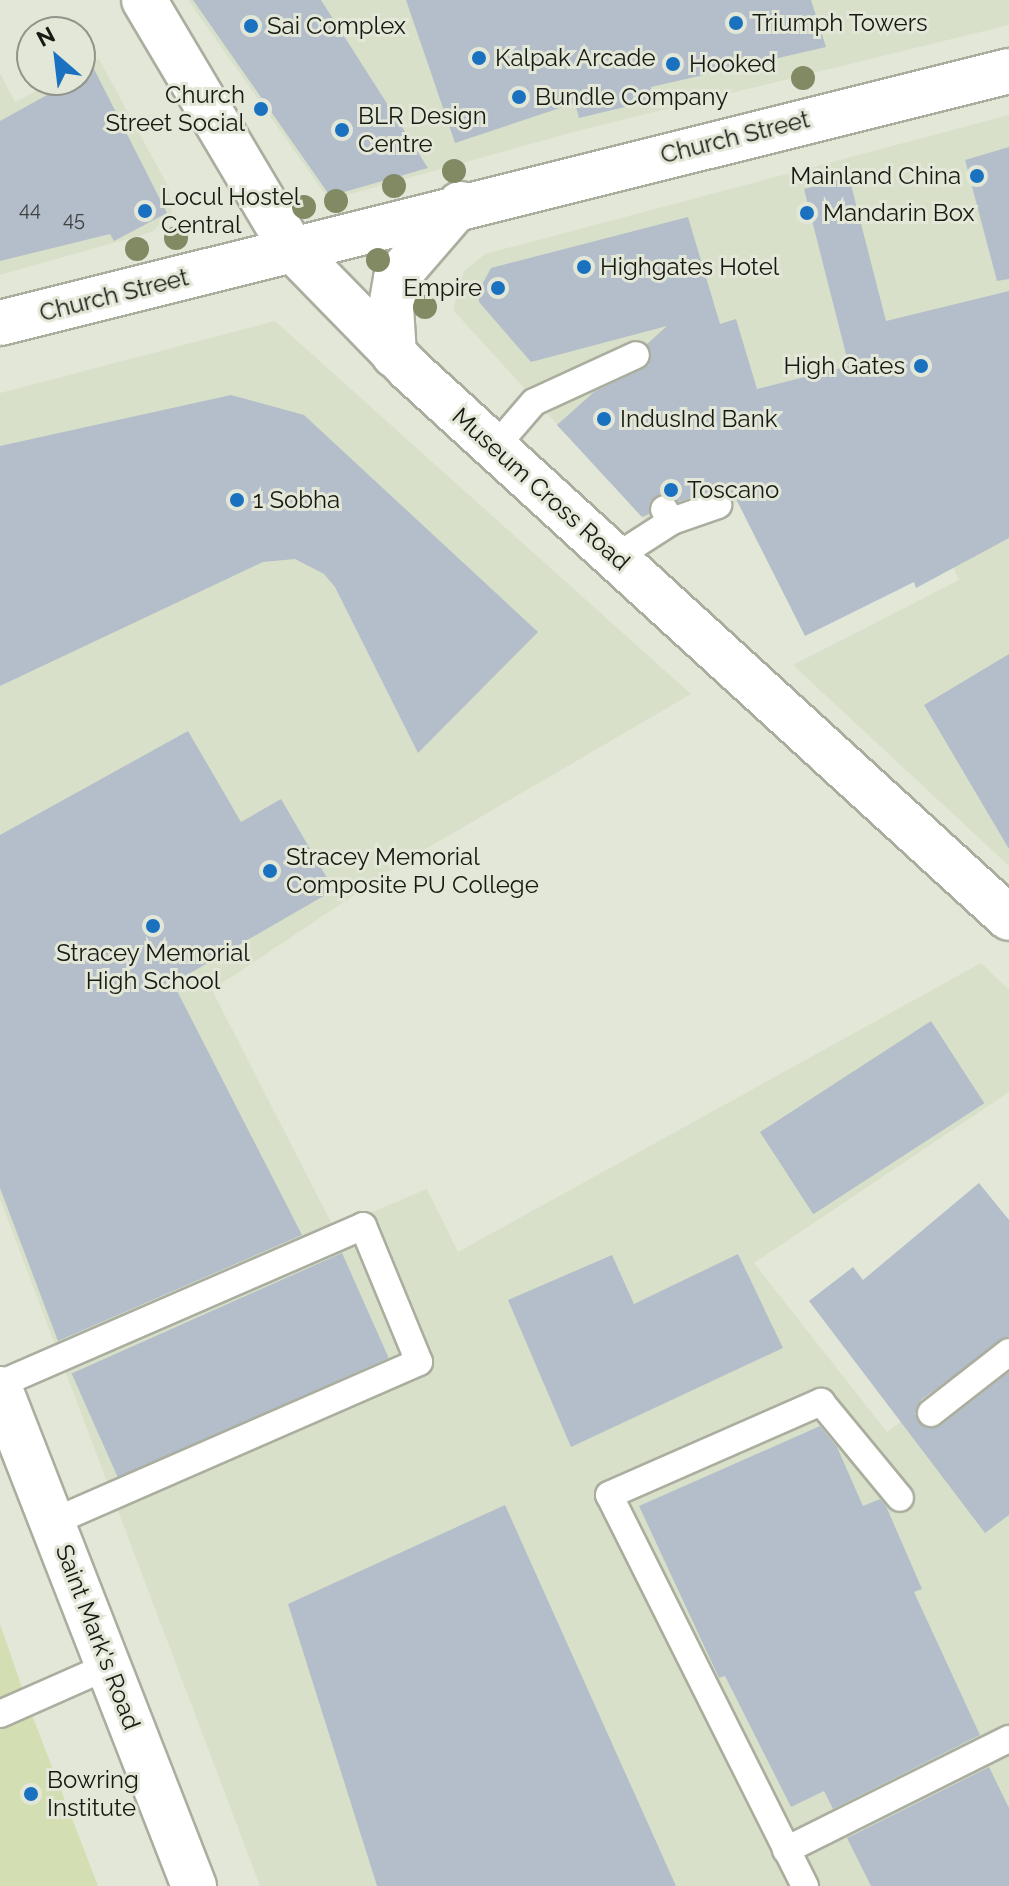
<!DOCTYPE html>
<style>
body{margin:0}
#map{position:relative;width:1009px;height:1886px;overflow:hidden;background:#e3e7d8;font-family:Raleway,sans-serif}
div>[style]{position:absolute}
.built>*{inset:0;background:#d9e0c9}
.green>*{inset:0;background:#d3deb2}
.building>*{inset:0;background:#b3beca;transform-origin:0 0}
.roads{filter:drop-shadow(2px 0 #aaae9f) drop-shadow(-2px 0 #aaae9f) drop-shadow(0 2px #aaae9f) drop-shadow(0 -2px #aaae9f)}
.lane>*{height:26px;margin:-13px;padding:0 13px;transform-origin:13px;border-radius:13px;background:#fff}
.street>*{height:44px;margin:-22px;padding:0 22px;transform-origin:22px;border-radius:22px;background:#fff}
.secondary>*{height:44px;margin:-22px;padding:0 22px;transform-origin:22px;border-radius:22px;background:#fff}
.trees>*{width:24px;height:24px;margin:-12px;border-radius:50%;background:#828a64}
.dots>*{width:22px;height:22px;translate:-50% -50%;box-sizing:border-box;border:4px solid #e3e7d8;border-radius:50%}
span{translate:-50% -50%;white-space:nowrap;text-align:center;line-height:1.15;-webkit-text-stroke:6px #e3e7d8;paint-order:stroke}
.number-label{font-size:20px;color:#3e4241}
.number-label span{-webkit-text-stroke-width:0}
.poi-label{font-size:24px;color:#171913}
.left{translate:0 -50%;text-align:left}
.right{translate:-100% -50%;text-align:right}
.street-label{font-size:24px;color:#171913}
.north{position:absolute;left:16px;top:16px;width:80px;height:80px;box-sizing:border-box;background:#e3e7d8;border:2px solid #919589;border-radius:50%;rotate:332deg;font-size:22px;font-weight:700;line-height:32px;text-align:center;color:#171913}
.north::after{content:'';display:block;margin:auto;width:28px;height:36px;background:#1a71bf;clip-path:polygon(50% 0,100% 100%,50% 72%,0 100%)}
</style>
<div id="map">
<div class="built">
<i style="clip-path:polygon(188px 0,1009px 0,1009px 25px,581px 130px,329px 200px)"></i>
<i style="clip-path:polygon(99px 59px,168px 186px,172px 213px,152px 232px,0 275px,0 73px,15px 102px,58px 80px,80px 80px,80px 69px)"></i>
<i style="clip-path:polygon(1009px 115px,1009px 866px,793px 665px,959px 580px,895px 439px,657px 534px,453px 310px,464px 271px,485px 254px)"></i>
<i style="clip-path:polygon(275px 321px,691px 694px,402px 863px,212px 990px,334px 1228px,427px 1189px,458px 1252px,981px 963px,1009px 990px,1009px 1092px,754px 1263px,887px 1432px,1009px 1341px,1009px 1886px,260px 1886px,0 1199px,0 393px)"></i>
</div>
<div class="green">
<i style="clip-path:polygon(0 1624px,27px 1702px,98px 1886px,0 1886px)"></i>
</div>
<div class="building">
<i style="clip-path:polygon(193px 0,321px 0,428px 168px,330px 196px)"></i>
<i style="clip-path:polygon(406px 0,811px 0,826px 47px,651px 87px,654px 100px,579px 118px,575px 103px,455px 143px)"></i>
<i style="clip-path:polygon(94px 69px,167px 213px,114px 241px,110px 234px,0 261px,0 121px)"></i>
<i style="clip-path:polygon(1009px 147px,1009px 279px,997px 281px,965px 160px)"></i>
<i style="clip-path:polygon(849px 177px,886px 321px,1009px 291px,1009px 538px,916px 588px,914px 582px,805px 636px,733px 493px,714px 490px,678px 502px,662px 493px,650px 501px,649px 514px,642px 517px,557px 425px,594px 392px,649px 365px,647px 344px,667px 326px,531px 362px,479px 302px,478px 292px,491px 268px,688px 217px,720px 324px,736px 319px,757px 389px,849px 366px,804px 189px)"></i>
<i style="clip-path:polygon(231px 395px,304px 415px,538px 632px,418px 753px,335px 587px,324px 574px,295px 559px,263px 562px,0 686px,0 446px)"></i>
<i style="clip-path:polygon(1009px 654px,1009px 849px,924px 705px)"></i>
<i style="clip-path:polygon(188px 731px,241px 822px,281px 799px,334px 890px,173px 983px,302px 1235px,58px 1341px,0 1188px,0 835px)"></i>
<i style="left:931px;top:1021px;width:98px;height:204px;rotate:57deg"></i>
<i style="clip-path:polygon(979px 1183px,1009px 1220px,1009px 1336px,921px 1400px,915px 1414px,924px 1427px,940px 1426px,1009px 1372px,1009px 1515px,985px 1533px,809px 1301px,853px 1267px,863px 1280px)"></i>
<i style="left:342px;top:1253px;width:115px;height:296px;rotate:66deg"></i>
<i style="clip-path:polygon(738px 1254px,783px 1348px,571px 1447px,508px 1300px,612px 1255px,634px 1304px)"></i>
<i style="clip-path:polygon(820px 1426px,837px 1447px,863px 1506px,880px 1499px,886px 1506px,922px 1589px,914px 1592px,980px 1735px,833px 1809px,824px 1791px,791px 1807px,725px 1676px,719px 1678px,639px 1506px)"></i>
<i style="clip-path:polygon(505px 1505px,676px 1886px,377px 1886px,288px 1604px)"></i>
<i style="clip-path:polygon(989px 1767px,1009px 1808px,1009px 1886px,871px 1886px,847px 1838px)"></i>
</div>
<div class="roads">
<div class="lane">
<i style="left:496px;top:446px;width:58px;rotate:-49.2deg"></i>
<i style="left:534px;top:402px;width:112px;rotate:-24.7deg"></i>
<i style="left:672px;top:521px;width:49px;rotate:-19.2deg"></i>
<i style="left:616px;top:557px;width:67px;rotate:-32.7deg"></i>
<i style="left:672px;top:521px;width:14px;rotate:-124deg"></i>
<i style="left:0;top:1384px;width:396px;rotate:-23.5deg"></i>
<i style="left:363px;top:1226px;width:147px;rotate:67.6deg"></i>
<i style="left:419px;top:1362px;width:399px;rotate:156.4deg"></i>
<i style="left:931px;top:1413px;width:99px;rotate:-38deg"></i>
<i style="left:0;top:1714px;width:119px;rotate:-23.8deg"></i>
<i style="left:786px;top:1850px;width:249px;rotate:-26.5deg"></i>
<i style="left:805px;top:1886px;width:437px;rotate:-116.6deg"></i>
<i style="left:609px;top:1495px;width:232px;rotate:-23.7deg"></i>
<i style="left:821px;top:1402px;width:124px;rotate:50.5deg"></i>
</div>
<div class="street">
<i style="left:144px;top:0;width:290px;rotate:59.3deg"></i>
<i style="left:292px;top:249px;width:168px;rotate:45.7deg"></i>
<i style="left:409px;top:369px;width:813px;rotate:42.46deg"></i>
<i style="left:0;top:323px;width:1040px;rotate:-14.02deg"></i>
<i style="left:394px;top:355px;width:48px;rotate:-93.6deg"></i>
<i style="left:391px;top:307px;width:29px;rotate:-80deg"></i>
<i style="left:396px;top:278px;width:98px;rotate:-49.1deg"></i>
</div>
<div class="secondary">
<i style="left:0;top:1389px;width:534px;rotate:68.68deg"></i>
</div>
</div>
<div class="trees">
<i style="left:803px;top:78px"></i>
<i style="left:454px;top:171px"></i>
<i style="left:394px;top:186px"></i>
<i style="left:336px;top:201px"></i>
<i style="left:304px;top:207px"></i>
<i style="left:176px;top:238px"></i>
<i style="left:137px;top:249px"></i>
<i style="left:378px;top:260px"></i>
<i style="left:425px;top:307px"></i>
</div>
<div class="dots">
<i style="left:736px;top:23px;background:#1a71bf"></i>
<i style="left:251px;top:26px;background:#1a71bf"></i>
<i style="left:479px;top:58px;background:#1a71bf"></i>
<i style="left:673px;top:64px;background:#1a71bf"></i>
<i style="left:519px;top:97px;background:#1a71bf"></i>
<i style="left:261px;top:109px;background:#1a71bf"></i>
<i style="left:342px;top:130px;background:#1a71bf"></i>
<i style="left:977px;top:176px;background:#1a71bf"></i>
<i style="left:145px;top:211px;background:#1a71bf"></i>
<i style="left:807px;top:213px;background:#1a71bf"></i>
<i style="left:584px;top:267px;background:#1a71bf"></i>
<i style="left:498px;top:288px;background:#1a71bf"></i>
<i style="left:921px;top:366px;background:#1a71bf"></i>
<i style="left:604px;top:419px;background:#1a71bf"></i>
<i style="left:671px;top:490px;background:#1a71bf"></i>
<i style="left:237px;top:500px;background:#1a71bf"></i>
<i style="left:270px;top:871px;background:#1a71bf"></i>
<i style="left:153px;top:926px;background:#1a71bf"></i>
<i style="left:31px;top:1794px;background:#1a71bf"></i>
</div>
<div class="number-label">
<span style="left:30px;top:209px">44</span>
<span style="left:74px;top:219px">45</span>
</div>
<div class="poi-label">
<span class="left" style="left:752px;top:23px">Triumph Towers</span>
<span class="left" style="left:267px;top:26px">Sai Complex</span>
<span class="left" style="left:495px;top:58px">Kalpak Arcade</span>
<span class="left" style="left:689px;top:64px">Hooked</span>
<span class="right" style="left:245px;top:109px">Church<br>Street Social</span>
<span class="left" style="left:535px;top:97px">Bundle Company</span>
<span class="left" style="left:358px;top:130px">BLR Design<br>Centre</span>
<span class="right" style="left:961px;top:176px">Mainland China</span>
<span class="left" style="left:161px;top:211px">Locul Hostel<br>Central</span>
<span class="left" style="left:823px;top:213px">Mandarin Box</span>
<span class="left" style="left:600px;top:267px">Highgates Hotel</span>
<span class="right" style="left:482px;top:288px">Empire</span>
<span class="right" style="left:905px;top:366px">High Gates</span>
<span class="left" style="left:620px;top:419px">IndusInd Bank</span>
<span class="left" style="left:687px;top:490px">Toscano</span>
<span class="left" style="left:253px;top:500px">1 Sobha</span>
<span class="left" style="left:286px;top:871px">Stracey Memorial<br>Composite PU College</span>
<span style="left:153px;top:967px">Stracey Memorial<br>High School</span>
<span class="left" style="left:47px;top:1794px">Bowring<br>Institute</span>
</div>
<div class="street-label">
<span style="left:735px;top:137px;rotate:-14deg">Church Street</span>
<span style="left:114px;top:295px;rotate:-14deg">Church Street</span>
<span style="left:541px;top:489px;rotate:42deg">Museum Cross Road</span>
<span style="left:98px;top:1637px;rotate:69deg">Saint Mark's Road</span>
</div>
<div class="north">N</div>
</div>
